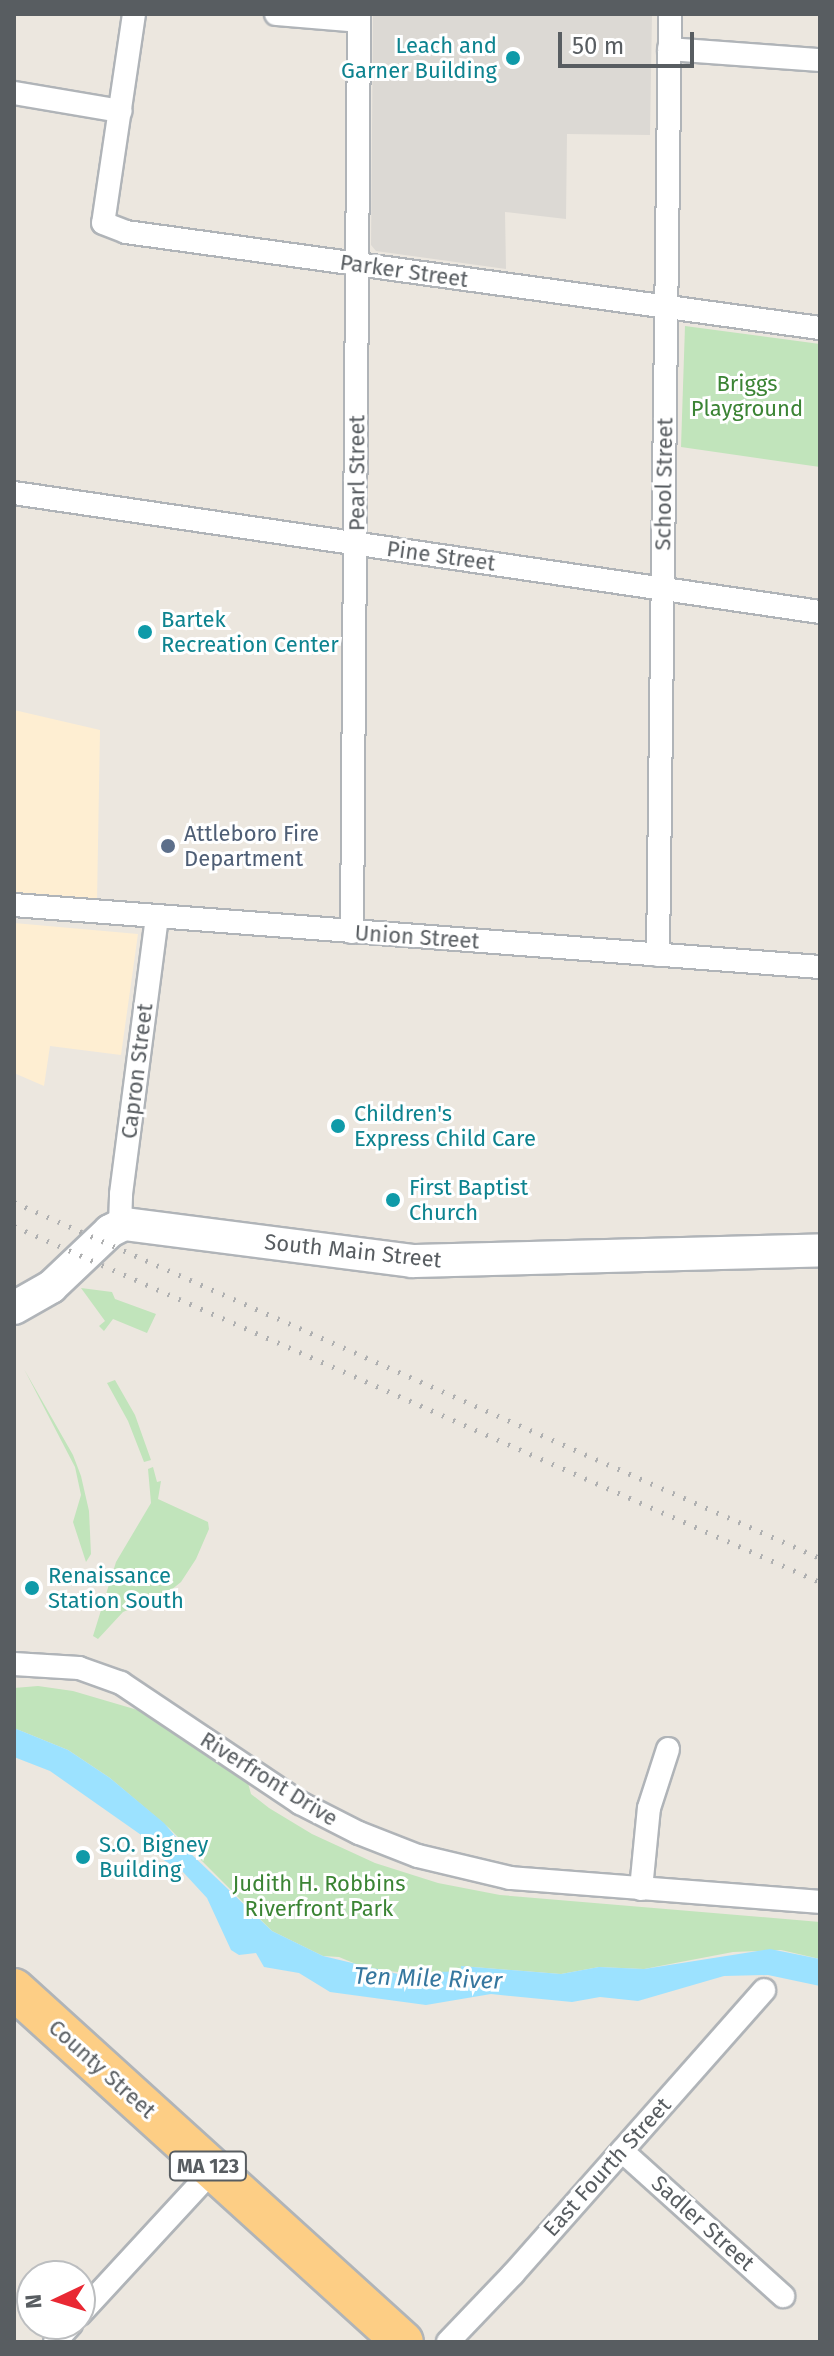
<!DOCTYPE html>
<style>
body{margin:0}
#map{position:relative;width:834px;height:2356px;overflow:hidden;background:#ece7df;font-family:"Fira Sans",sans-serif}
div>[style]{position:absolute}
.commercial>*{inset:0;background:#feeed2}
.industrial>*{inset:0;background:#dcd9d4}
.green>*{inset:0;background:#c1e4bb}
.water>*{inset:0;background:#9ce2ff}
.roads{filter:drop-shadow(2px 0 #b0b4b8) drop-shadow(-2px 0 #b0b4b8) drop-shadow(0 2px #b0b4b8) drop-shadow(0 -2px #b0b4b8)}
.street>*{height:22px;margin:-11px;padding:0 11px;transform-origin:11px;border-radius:11px;background:#fff}
.secondary>*{height:32px;margin:-16px;padding:0 16px;transform-origin:16px;border-radius:16px;background:#fff}
.highway>*{height:40px;margin:-20px;padding:0 20px;transform-origin:20px;border-radius:20px;background:#fdce85}
.rail>*{height:5px;margin-top:-2.5px;transform-origin:0;background:repeating-linear-gradient(90deg,#afb0b1 0 2px,transparent 0 12px)}
.dots>*{width:22px;height:22px;translate:-50% -50%;box-sizing:border-box;border:4px solid #fff;border-radius:50%}
span{translate:-50% -50%;white-space:nowrap;text-align:center;line-height:1.15;-webkit-text-stroke:6px #fff;paint-order:stroke}
.shield-label span{padding:2px 6px;background:#fff;border:2px solid;border-radius:6px;-webkit-text-stroke-width:0}
.shield-label{font-size:20px;color:#585d61;font-weight:700}
.culture-label{font-size:22px;color:#0d838f}
.right{translate:-100% -50%;text-align:right}
.left{translate:0 -50%;text-align:left}
.street-label{font-size:22px;color:#585d61}
.park-label{font-size:22px;color:#3b8434}
.service-label{font-size:22px;color:#4e5e75}
.water-label{font-size:24px;color:#36779f;font-style:italic}
.frame{position:absolute;inset:0;border:16px solid #585d61;pointer-events:none}
.north{position:absolute;left:16px;top:2260px;width:80px;height:80px;box-sizing:border-box;background:#fff;border:2px solid #bcbec0;border-radius:50%;rotate:266deg;font-size:22px;font-weight:700;line-height:32px;text-align:center;color:#585d61}
.north::after{content:'';display:block;margin:auto;width:28px;height:36px;background:#e92833;clip-path:polygon(50% 0,100% 100%,50% 72%,0 100%)}
.scale{position:absolute;left:558px;top:32px;width:136px;height:36px;box-sizing:border-box;border:4px solid #585d61;border-top:0;padding-left:10px;font-size:24px;line-height:28px;white-space:nowrap;color:#585d61;-webkit-text-stroke:6px #fff;paint-order:stroke}
</style>
<div id="map">
<div class="commercial">
<i style="clip-path:polygon(14px 710px,100px 730px,97px 902px,14px 893px)"></i>
<i style="clip-path:polygon(14px 923px,138px 934px,121px 1055px,50px 1046px,44px 1086px,14px 1073px)"></i>
</div>
<div class="industrial">
<i style="clip-path:polygon(373px 14px,652px 14px,650px 135px,567px 134px,566px 219px,505px 212px,506px 269px,376px 251px,371px 245px)"></i>
</div>
<div class="green">
<i style="clip-path:polygon(685px 326px,820px 344px,820px 467px,681px 447px)"></i>
<i style="clip-path:polygon(81px 1288px,112px 1292px,115px 1299px,156px 1314px,147px 1333px,113px 1319px,104px 1331px,99px 1326px,105px 1321px)"></i>
<i style="clip-path:polygon(24px 1369px,73px 1455px,81px 1476px,89px 1511px,91px 1554px,86px 1562px,73px 1522px,81px 1495px,75px 1467px)"></i>
<i style="clip-path:polygon(115px 1380px,135px 1415px,151px 1460px,144px 1462px,128px 1421px,107px 1383px)"></i>
<i style="clip-path:polygon(153px 1467px,157px 1482px,161px 1481px,158px 1499px,208px 1522px,209px 1529px,196px 1559px,181px 1582px,166px 1594px,123px 1612px,98px 1639px,93px 1636px,116px 1562px,151px 1503px,148px 1469px)"></i>
<i style="clip-path:polygon(38px 1686px,73px 1691px,141px 1711px,248px 1783px,251px 1794px,269px 1808px,312px 1834px,375px 1863px,438px 1883px,500px 1895px,820px 1922px,820px 1959px,781px 1950px,733px 1952px,644px 1969px,599px 1967px,561px 1974px,462px 1966px,462px 1971px,428px 1975px,368px 1969px,339px 1957px,323px 1956px,272px 1931px,169px 1828px,110px 1778px,68px 1750px,14px 1728px,14px 1688px)"></i>
</div>
<div class="water">
<i style="clip-path:polygon(14px 1728px,68px 1750px,110px 1778px,164px 1823px,189px 1852px,272px 1931px,323px 1956px,398px 1974px,461px 1971px,461px 1966px,561px 1974px,599px 1967px,644px 1969px,770px 1949px,820px 1959px,820px 1986px,768px 1975px,724px 1976px,638px 2001px,600px 1997px,572px 2002px,491px 1994px,426px 2005px,330px 1992px,299px 1973px,264px 1967px,256px 1953px,239px 1955px,231px 1950px,207px 1898px,183px 1872px,162px 1859px,144px 1837px,50px 1771px,14px 1757px)"></i>
</div>
<div class="roads">
<div class="street">
<i style="left:134px;top:14px;width:211px;rotate:98.4deg"></i>
<i style="left:103px;top:223px;width:25px;rotate:21deg"></i>
<i style="left:126px;top:232px;width:701px;rotate:7.88deg"></i>
<i style="left:276px;top:14px;width:83px;rotate:4.8deg"></i>
<i style="left:669px;top:49px;width:151px;rotate:4.2deg"></i>
<i style="left:14px;top:93px;width:108px;rotate:9.6deg"></i>
<i style="left:14px;top:493px;width:815px;rotate:8.4deg"></i>
<i style="left:14px;top:905px;width:808px;rotate:4.4deg"></i>
<i style="left:352px;top:932px;width:918px;rotate:-89.56deg"></i>
<i style="left:658px;top:955px;width:941px;rotate:-89.27deg"></i>
<i style="left:120px;top:1225px;width:31px;rotate:-88deg"></i>
<i style="left:121px;top:1194px;width:278px;rotate:-82.6deg"></i>
<i style="left:14px;top:1664px;width:65px;rotate:3.5deg"></i>
<i style="left:79px;top:1668px;width:45px;rotate:19.7deg"></i>
<i style="left:121px;top:1683px;width:216px;rotate:33.8deg"></i>
<i style="left:300px;top:1803px;width:66px;rotate:27deg"></i>
<i style="left:359px;top:1833px;width:63px;rotate:21.3deg"></i>
<i style="left:418px;top:1856px;width:95px;rotate:13.4deg"></i>
<i style="left:510px;top:1878px;width:311px;rotate:4.4deg"></i>
<i style="left:641px;top:1889px;width:81px;rotate:-84.4deg"></i>
<i style="left:649px;top:1808px;width:62px;rotate:-72.1deg"></i>
<i style="left:622px;top:2151px;width:217px;rotate:42deg"></i>
<i style="left:80px;top:2314px;width:196px;rotate:-47.3deg"></i>
<i style="left:55px;top:2342px;width:24px;rotate:-48deg"></i>
<i style="left:448px;top:2342px;width:94px;rotate:-46.3deg"></i>
<i style="left:513px;top:2274px;width:379px;rotate:-48.5deg"></i>
</div>
<div class="secondary">
<i style="left:14px;top:1308px;width:43px;rotate:-29.6deg"></i>
<i style="left:51px;top:1287px;width:81px;rotate:-43.5deg"></i>
<i style="left:110px;top:1231px;width:16px;rotate:-27deg"></i>
<i style="left:124px;top:1224px;width:290px;rotate:7.3deg"></i>
<i style="left:412px;top:1261px;width:408px;rotate:-1.5deg"></i>
</div>
<div class="highway">
<i style="left:14px;top:1989px;width:525px;rotate:42.22deg"></i>
</div>
</div>
<div class="rail">
<i style="left:14px;top:1202px;width:881px;rotate:23.83deg"></i>
<i style="left:14px;top:1226px;width:881px;rotate:23.83deg"></i>
</div>
<div class="dots">
<i style="left:513px;top:58px;background:#0f9aa8"></i>
<i style="left:145px;top:632px;background:#0f9aa8"></i>
<i style="left:168px;top:846px;background:#5c6f8a"></i>
<i style="left:338px;top:1126px;background:#0f9aa8"></i>
<i style="left:393px;top:1200px;background:#0f9aa8"></i>
<i style="left:32px;top:1588px;background:#0f9aa8"></i>
<i style="left:83px;top:1857px;background:#0f9aa8"></i>
</div>
<div class="shield-label">
<span style="left:208px;top:2166px">MA 123</span>
</div>
<div class="culture-label">
<span class="right" style="left:497px;top:58px">Leach and<br>Garner Building</span>
<span class="left" style="left:161px;top:632px">Bartek<br>Recreation Center</span>
<span class="left" style="left:354px;top:1126px">Children's<br>Express Child Care</span>
<span class="left" style="left:409px;top:1200px">First Baptist<br>Church</span>
<span class="left" style="left:48px;top:1588px">Renaissance<br>Station South</span>
<span class="left" style="left:99px;top:1857px">S.O. Bigney<br>Building</span>
</div>
<div class="street-label">
<span style="left:404px;top:271px;rotate:8deg">Parker Street</span>
<span style="left:357px;top:473px;rotate:-90deg">Pearl Street</span>
<span style="left:664px;top:484px;rotate:-89deg">School Street</span>
<span style="left:441px;top:556px;rotate:8deg">Pine Street</span>
<span style="left:417px;top:937px;rotate:4deg">Union Street</span>
<span style="left:137px;top:1071px;rotate:-83deg">Capron Street</span>
<span style="left:353px;top:1251px;rotate:6deg">South Main Street</span>
<span style="left:269px;top:1779px;rotate:32deg">Riverfront Drive</span>
<span style="left:102px;top:2069px;rotate:42deg">County Street</span>
<span style="left:607px;top:2167px;rotate:-48deg">East Fourth Street</span>
<span style="left:703px;top:2223px;rotate:42deg">Sadler Street</span>
</div>
<div class="park-label">
<span style="left:747px;top:396px">Briggs<br>Playground</span>
<span style="left:319px;top:1896px">Judith H. Robbins<br>Riverfront Park</span>
</div>
<div class="service-label">
<span class="left" style="left:184px;top:846px">Attleboro Fire<br>Department</span>
</div>
<div class="water-label">
<span style="left:428px;top:1979px;rotate:2deg">Ten Mile River</span>
</div>
<div class="frame"></div>
<div class="north">N</div>
<div class="scale">50 m</div>
</div>
